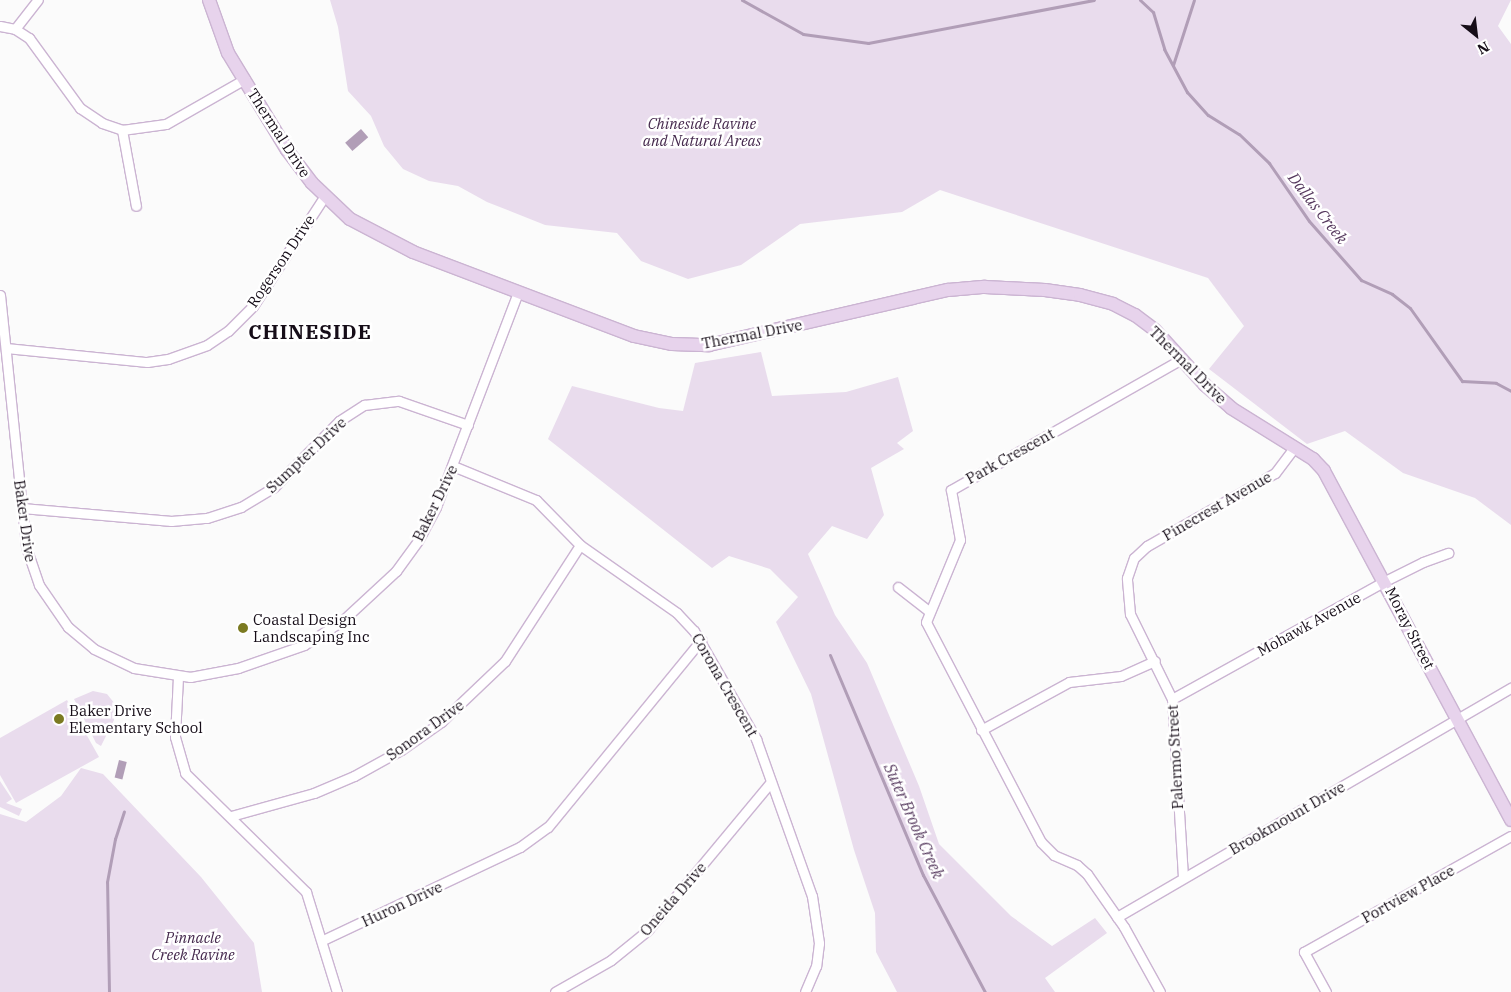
<!DOCTYPE html>
<style>
body{margin:0}
#map{position:relative;width:1511px;height:992px;overflow:hidden;background:#fbfbfb;font-family:"IBM Plex Serif",serif}
div>[style]{position:absolute}
.green>*{inset:0;background:#e9dced}
.water>*{inset:0;background:#b19eb7;transform-origin:0 0}
.stream>*{height:3px;margin:-1.5px;padding:0 1.5px;transform-origin:1.5px;border-radius:1.5px;background:#b19eb7}
.roads{filter:drop-shadow(1px 0 #cbb4d2) drop-shadow(-1px 0 #cbb4d2) drop-shadow(0 1px #cbb4d2) drop-shadow(0 -1px #cbb4d2)}
.street>*{height:9px;margin:-4.5px;padding:0 4.5px;transform-origin:4.5px;border-radius:4.5px;background:#fff}
.secondary>*{height:12px;margin:-6px;padding:0 6px;transform-origin:6px;border-radius:6px;background:#e7d3ec}
.dots>*{width:14px;height:14px;translate:-50% -50%;box-sizing:border-box;border:2px solid #fff;border-radius:50%}
span{translate:-50% -50%;white-space:nowrap;text-align:center;line-height:1.15;-webkit-text-stroke:5px #fff;paint-order:stroke}
.park-label{font-size:15px;color:#45294d;font-style:italic}
.street-label{font-size:15px;color:#160d18}
.poi-label{font-size:15px;color:#160d18}
.left{translate:0 -50%;text-align:left}
.water-label{font-size:16px;color:#573a5f;font-style:italic}
.district-label{font-size:20px;color:#160d18;font-weight:700;letter-spacing:1px}
.north{position:absolute;left:1451px;top:10px;width:50px;height:50px;-webkit-text-stroke:4px #fff;paint-order:stroke;rotate:151deg;font-size:14px;font-weight:700;line-height:20px;text-align:center;color:#160d18}
.north::after{content:'';display:block;margin:auto;width:18px;height:22px;background:#160d18;clip-path:polygon(50% 0,100% 100%,50% 72%,0 100%)}
</style>
<div id="map">
<div class="green">
<i style="clip-path:polygon(330px 0,1511px 0,1498px 26px,1511px 44px,1511px 525px,1475px 498px,1403px 473px,1345px 431px,1307px 444px,1209px 369px,1244px 326px,1208px 278px,940px 190px,902px 212px,800px 224px,741px 265px,688px 279px,641px 261px,617px 233px,545px 225px,487px 202px,458px 186px,429px 181px,403px 169px,384px 146px,371px 116px,348px 91px,338px 27px)"></i>
<i style="clip-path:polygon(761px 352px,772px 396px,846px 392px,898px 377px,913px 431px,897px 443px,904px 449px,871px 468px,884px 515px,867px 539px,832px 526px,808px 554px,835px 615px,867px 663px,919px 786px,939px 844px,1011px 916px,1052px 946px,1095px 918px,1107px 933px,1045px 978px,1055px 992px,897px 992px,876px 952px,875px 913px,854px 850px,811px 694px,776px 622px,798px 597px,770px 569px,729px 556px,712px 568px,548px 439px,572px 386px,659px 408px,683px 411px,695px 363px)"></i>
<i style="clip-path:polygon(93px 691px,107px 694px,115px 704px,114px 720px,101px 746px,96px 743px,74px 699px)"></i>
<i style="clip-path:polygon(67px 700px,99px 757px,16px 803px,0 775px,0 738px)"></i>
<i style="clip-path:polygon(81px 768px,103px 774px,201px 877px,254px 943px,262px 992px,0 992px,0 814px,26px 822px,61px 796px)"></i>
<i style="clip-path:polygon(0 781px,12px 799px,6px 803px,22px 809px,19px 816px,0 807px)"></i>
</div>
<div class="water">
<i style="left:361px;top:129px;width:11px;height:21px;rotate:49deg"></i>
<i style="left:119px;top:760px;width:8px;height:18px;rotate:14deg"></i>
</div>
<div class="stream">
<i style="left:742px;top:0;width:70px;rotate:29.1deg"></i>
<i style="left:803px;top:34px;width:66px;rotate:7.9deg"></i>
<i style="left:868px;top:43px;width:230px;rotate:-10.8deg"></i>
<i style="left:1140px;top:0;width:18px;rotate:43deg"></i>
<i style="left:1153px;top:12px;width:39px;rotate:73deg"></i>
<i style="left:1164px;top:49px;width:49px;rotate:61.9deg"></i>
<i style="left:1187px;top:92px;width:31px;rotate:48deg"></i>
<i style="left:1208px;top:115px;width:36px;rotate:32deg"></i>
<i style="left:1239px;top:134px;width:42px;rotate:44deg"></i>
<i style="left:1269px;top:163px;width:70px;rotate:55.4deg"></i>
<i style="left:1309px;top:221px;width:79px;rotate:48.6deg"></i>
<i style="left:1361px;top:280px;width:34px;rotate:24deg"></i>
<i style="left:1392px;top:294px;width:23px;rotate:38deg"></i>
<i style="left:1410px;top:308px;width:90px;rotate:54.5deg"></i>
<i style="left:1462px;top:381px;width:34px;rotate:3deg"></i>
<i style="left:1496px;top:383px;width:17px;rotate:28deg"></i>
<i style="left:1173px;top:65px;width:68px;rotate:-72.1deg"></i>
<i style="left:830px;top:655px;width:239px;rotate:67.1deg"></i>
<i style="left:923px;top:875px;width:132px;rotate:62.1deg"></i>
<i style="left:109px;top:992px;width:110px;rotate:-91deg"></i>
<i style="left:107px;top:882px;width:44px;rotate:-79.5deg"></i>
<i style="left:115px;top:839px;width:29px;rotate:-72deg"></i>
</div>
<div class="roads">
<div class="street">
<i style="left:0;top:26px;width:15px;rotate:11deg"></i>
<i style="left:15px;top:29px;width:17px;rotate:33deg"></i>
<i style="left:29px;top:38px;width:87px;rotate:53.9deg"></i>
<i style="left:80px;top:108px;width:27px;rotate:34deg"></i>
<i style="left:102px;top:123px;width:21px;rotate:19deg"></i>
<i style="left:122px;top:130px;width:44px;rotate:-7.8deg"></i>
<i style="left:166px;top:124px;width:91px;rotate:-29.7deg"></i>
<i style="left:15px;top:29px;width:37px;rotate:-52deg"></i>
<i style="left:122px;top:130px;width:77px;rotate:79.6deg"></i>
<i style="left:0;top:295px;width:253px;rotate:84.1deg"></i>
<i style="left:26px;top:547px;width:40px;rotate:71.1deg"></i>
<i style="left:39px;top:585px;width:51px;rotate:55.4deg"></i>
<i style="left:68px;top:627px;width:34px;rotate:40deg"></i>
<i style="left:94px;top:649px;width:44px;rotate:25.4deg"></i>
<i style="left:134px;top:668px;width:57px;rotate:9.1deg"></i>
<i style="left:190px;top:677px;width:49px;rotate:-10.6deg"></i>
<i style="left:238px;top:668px;width:70px;rotate:-19.2deg"></i>
<i style="left:304px;top:645px;width:45px;rotate:-32.3deg"></i>
<i style="left:342px;top:621px;width:74px;rotate:-42.8deg"></i>
<i style="left:396px;top:571px;width:37px;rotate:-54deg"></i>
<i style="left:418px;top:541px;width:38px;rotate:-62deg"></i>
<i style="left:436px;top:507px;width:230px;rotate:-69.1deg"></i>
<i style="left:6px;top:348px;width:142px;rotate:5.7deg"></i>
<i style="left:147px;top:362px;width:21px;rotate:-8deg"></i>
<i style="left:168px;top:359px;width:41px;rotate:-19.7deg"></i>
<i style="left:207px;top:345px;width:25px;rotate:-34deg"></i>
<i style="left:228px;top:331px;width:35px;rotate:-45deg"></i>
<i style="left:253px;top:306px;width:130px;rotate:-56.9deg"></i>
<i style="left:453px;top:466px;width:90px;rotate:22.3deg"></i>
<i style="left:536px;top:500px;width:63px;rotate:45.6deg"></i>
<i style="left:580px;top:545px;width:118px;rotate:35deg"></i>
<i style="left:677px;top:613px;width:25px;rotate:47deg"></i>
<i style="left:694px;top:631px;width:125px;rotate:60.1deg"></i>
<i style="left:756px;top:739px;width:167px;rotate:70.4deg"></i>
<i style="left:812px;top:896px;width:48px;rotate:81.5deg"></i>
<i style="left:819px;top:943px;width:23px;rotate:97deg"></i>
<i style="left:816px;top:966px;width:28px;rotate:113deg"></i>
<i style="left:22px;top:508px;width:150px;rotate:5deg"></i>
<i style="left:171px;top:521px;width:36px;rotate:-5deg"></i>
<i style="left:207px;top:518px;width:36px;rotate:-18deg"></i>
<i style="left:241px;top:507px;width:37px;rotate:-31deg"></i>
<i style="left:273px;top:488px;width:94px;rotate:-45.4deg"></i>
<i style="left:339px;top:421px;width:30px;rotate:-33deg"></i>
<i style="left:364px;top:405px;width:35px;rotate:-7deg"></i>
<i style="left:399px;top:401px;width:73px;rotate:19.2deg"></i>
<i style="left:898px;top:587px;width:39px;rotate:38deg"></i>
<i style="left:178px;top:677px;width:60px;rotate:92.9deg"></i>
<i style="left:175px;top:737px;width:37px;rotate:74deg"></i>
<i style="left:185px;top:773px;width:170px;rotate:44.5deg"></i>
<i style="left:306px;top:892px;width:105px;rotate:72.8deg"></i>
<i style="left:1172px;top:699px;width:244px;rotate:-29deg"></i>
<i style="left:1385px;top:581px;width:42px;rotate:-26.6deg"></i>
<i style="left:1423px;top:562px;width:27px;rotate:-20deg"></i>
<i style="left:981px;top:730px;width:100px;rotate:-28.6deg"></i>
<i style="left:1069px;top:682px;width:52px;rotate:-6.6deg"></i>
<i style="left:1121px;top:676px;width:37px;rotate:-24deg"></i>
<i style="left:231px;top:816px;width:86px;rotate:-15.5deg"></i>
<i style="left:314px;top:793px;width:43px;rotate:-23deg"></i>
<i style="left:354px;top:776px;width:54px;rotate:-29deg"></i>
<i style="left:401px;top:750px;width:49px;rotate:-35deg"></i>
<i style="left:441px;top:722px;width:88px;rotate:-43.6deg"></i>
<i style="left:505px;top:661px;width:138px;rotate:-57.1deg"></i>
<i style="left:1183px;top:877px;width:178px;rotate:-93.5deg"></i>
<i style="left:1172px;top:699px;width:95px;rotate:-116.3deg"></i>
<i style="left:1130px;top:614px;width:36px;rotate:-95deg"></i>
<i style="left:1127px;top:578px;width:21px;rotate:-71deg"></i>
<i style="left:1134px;top:558px;width:18px;rotate:-43deg"></i>
<i style="left:1147px;top:546px;width:147px;rotate:-29.7deg"></i>
<i style="left:1275px;top:473px;width:31px;rotate:-53deg"></i>
<i style="left:1117px;top:917px;width:456px;rotate:-30.2deg"></i>
<i style="left:323px;top:940px;width:218px;rotate:-25.3deg"></i>
<i style="left:520px;top:847px;width:34px;rotate:-36deg"></i>
<i style="left:548px;top:827px;width:242px;rotate:-50.7deg"></i>
<i style="left:555px;top:992px;width:64px;rotate:-29.7deg"></i>
<i style="left:611px;top:960px;width:48px;rotate:-39deg"></i>
<i style="left:648px;top:930px;width:192px;rotate:-50.3deg"></i>
<i style="left:1160px;top:992px;width:74px;rotate:-119deg"></i>
<i style="left:1124px;top:927px;width:65px;rotate:-124.9deg"></i>
<i style="left:1087px;top:874px;width:13px;rotate:-138deg"></i>
<i style="left:1077px;top:865px;width:25px;rotate:-157deg"></i>
<i style="left:1054px;top:855px;width:18px;rotate:-135deg"></i>
<i style="left:1041px;top:842px;width:248px;rotate:-117.6deg"></i>
<i style="left:926px;top:622px;width:89px;rotate:-67.5deg"></i>
<i style="left:960px;top:540px;width:51px;rotate:-100.2deg"></i>
<i style="left:951px;top:490px;width:266px;rotate:-29.6deg"></i>
<i style="left:1326px;top:992px;width:46px;rotate:-118.8deg"></i>
<i style="left:1304px;top:952px;width:237px;rotate:-29.3deg"></i>
</div>
<div class="secondary">
<i style="left:209px;top:0;width:56px;rotate:70.3deg"></i>
<i style="left:228px;top:53px;width:114px;rotate:58.7deg"></i>
<i style="left:287px;top:150px;width:41px;rotate:52.9deg"></i>
<i style="left:312px;top:183px;width:52px;rotate:43.5deg"></i>
<i style="left:350px;top:219px;width:71px;rotate:27.6deg"></i>
<i style="left:413px;top:252px;width:236px;rotate:20.8deg"></i>
<i style="left:634px;top:336px;width:39px;rotate:12deg"></i>
<i style="left:672px;top:344px;width:37px;rotate:2deg"></i>
<i style="left:709px;top:345px;width:245px;rotate:-13deg"></i>
<i style="left:948px;top:290px;width:37px;rotate:-5deg"></i>
<i style="left:985px;top:287px;width:60px;rotate:2.9deg"></i>
<i style="left:1045px;top:290px;width:35px;rotate:8deg"></i>
<i style="left:1080px;top:295px;width:34px;rotate:15deg"></i>
<i style="left:1113px;top:304px;width:25px;rotate:27deg"></i>
<i style="left:1135px;top:315px;width:25px;rotate:37deg"></i>
<i style="left:1155px;top:330px;width:74px;rotate:47.7deg"></i>
<i style="left:1205px;top:385px;width:35px;rotate:41deg"></i>
<i style="left:1231px;top:408px;width:97px;rotate:31.9deg"></i>
<i style="left:1313px;top:459px;width:16px;rotate:47deg"></i>
<i style="left:1324px;top:471px;width:396px;rotate:61.8deg"></i>
</div>
</div>
<div class="dots">
<i style="left:243px;top:628px;background:#7b7a21"></i>
<i style="left:59px;top:719px;background:#7b7a21"></i>
</div>
<div class="park-label">
<span style="left:702px;top:132px">Chineside Ravine<br>and Natural Areas</span>
<span style="left:193px;top:946px">Pinnacle<br>Creek Ravine</span>
</div>
<div class="street-label">
<span style="left:279px;top:133px;rotate:57deg">Thermal Drive</span>
<span style="left:281px;top:261px;rotate:-56deg">Rogerson Drive</span>
<span style="left:752px;top:334px;rotate:-11deg">Thermal Drive</span>
<span style="left:1188px;top:365px;rotate:45deg">Thermal Drive</span>
<span style="left:306px;top:455px;rotate:-43deg">Sumpter Drive</span>
<span style="left:1010px;top:456px;rotate:-29deg">Park Crescent</span>
<span style="left:435px;top:503px;rotate:-64deg">Baker Drive</span>
<span style="left:1217px;top:506px;rotate:-30deg">Pinecrest Avenue</span>
<span style="left:25px;top:521px;rotate:82deg">Baker Drive</span>
<span style="left:1309px;top:624px;rotate:-29deg">Mohawk Avenue</span>
<span style="left:1410px;top:628px;rotate:63deg">Moray Street</span>
<span style="left:725px;top:685px;rotate:60deg">Corona Crescent</span>
<span style="left:425px;top:730px;rotate:-36deg">Sonora Drive</span>
<span style="left:1175px;top:757px;rotate:-93deg">Palermo Street</span>
<span style="left:1287px;top:818px;rotate:-30deg">Brookmount Drive</span>
<span style="left:1408px;top:894px;rotate:-29deg">Portview Place</span>
<span style="left:673px;top:899px;rotate:-49deg">Oneida Drive</span>
<span style="left:402px;top:904px;rotate:-25deg">Huron Drive</span>
</div>
<div class="poi-label">
<span class="left" style="left:253px;top:628px">Coastal Design<br>Landscaping Inc</span>
<span class="left" style="left:69px;top:719px">Baker Drive<br>Elementary School</span>
</div>
<div class="water-label">
<span style="left:1318px;top:208px;rotate:52deg">Dallas Creek</span>
<span style="left:914px;top:821px;rotate:66deg">Suter Brook Creek</span>
</div>
<div class="district-label">
<span style="left:310px;top:331px">CHINESIDE</span>
</div>
<div class="north">N</div>
</div>
